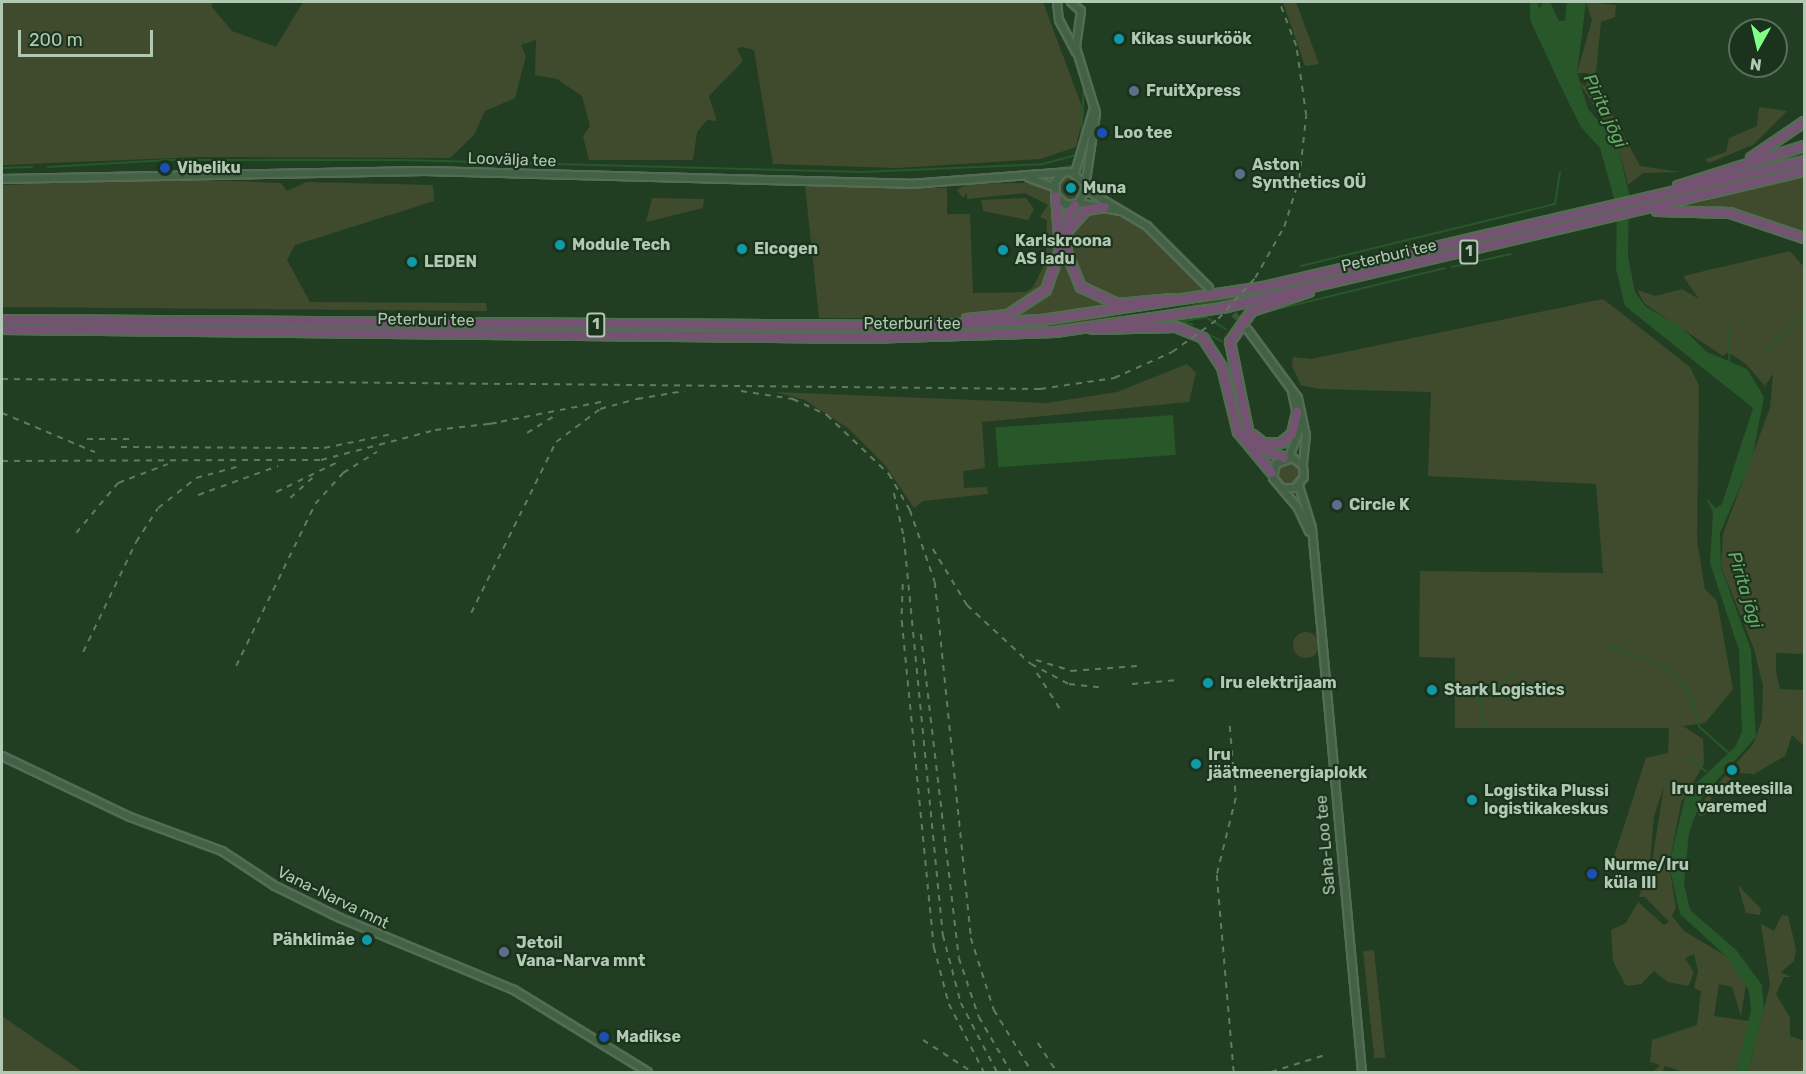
<!DOCTYPE html>
<meta charset="utf-8">
<style>
body{margin:0}
#map{position:relative;width:1806px;height:1074px;overflow:hidden;background:#213e22;font-family:Rubik,sans-serif}
div>[style]{position:absolute}
.green>*{inset:0;background:#404b2e;transform-origin:0 0}
.round{border-radius:50%}
.water>*{inset:0;background:#28572a;transform-origin:0 0}
.stream>*{height:1.5px;margin:-0.75px;padding:0 0.75px;transform-origin:0.75px;border-radius:0.75px;background:#28572a}
.secondary-tunnel>*{height:6px;margin-top:-3px;transform-origin:0;background:repeating-linear-gradient(90deg,#375338 0 6px,transparent 0 9px)}
.roads{filter:drop-shadow(2px 0 #546c54) drop-shadow(-2px 0 #546c54) drop-shadow(0 2px #546c54) drop-shadow(0 -2px #546c54)}
.secondary>*{height:6px;margin:-3px;padding:0 3px;transform-origin:3px;border-radius:3px;background:#436145}
.highway>*{height:8px;margin:-4px;padding:0 4px;transform-origin:4px;border-radius:4px;background:#745272}
.rail>*{height:1.5px;margin-top:-0.75px;transform-origin:0;background:repeating-linear-gradient(90deg,#5e7c5f 0 6px,transparent 0 12px)}
.dots>*{width:16px;height:16px;translate:-50% -50%;box-sizing:border-box;border:3px solid #1b331c;border-radius:50%}
span{translate:-50% -50%;white-space:nowrap;text-align:center;line-height:1.15;-webkit-text-stroke:4.5px #1b331c;paint-order:stroke}
.shield-label span{padding:2px 4px;background:#1b331c;border:2px solid;border-radius:4px;-webkit-text-stroke-width:0}
.shield-label{font-size:15px;color:#b1c9b3;font-weight:700}
.poi-label{font-size:16px;color:#b1c9b3;font-weight:700}
.left{translate:0 -50%;text-align:left}
.right{translate:-100% -50%;text-align:right}
.street-label{font-size:16px;color:#b1c9b3}
.water-label{font-size:18px;color:#67ab69;font-style:italic}
.frame{position:absolute;inset:0;border:3px solid #b1c9b3;pointer-events:none}
.north{position:absolute;left:1728px;top:18px;width:60px;height:60px;box-sizing:border-box;background:#1b331c;border:2px solid #576f58;border-radius:50%;rotate:188deg;font-size:16px;font-weight:700;line-height:24px;text-align:center;color:#b1c9b3}
.north::after{content:'';display:block;margin:auto;width:21px;height:27px;background:#80ff89;clip-path:polygon(50% 0,100% 100%,50% 72%,0 100%)}
.scale{position:absolute;left:18px;top:30px;width:135px;height:27px;box-sizing:border-box;border:3px solid #b1c9b3;border-top:0;padding-left:8px;font-size:18px;line-height:21px;white-space:nowrap;color:#b1c9b3;-webkit-text-stroke:4px #1b331c;paint-order:stroke}
</style>
<div id="map">
<div class="green">
<i style="clip-path:polygon(2px 2px,214px 2px,211px 6px,232px 31px,276px 47px,303px 2px,1043px 2px,1084px 112px,1076px 147px,1040px 159px,897px 168px,773px 164px,754px 50px,742px 47px,737px 49px,743px 61px,709px 96px,717px 121px,707px 120px,697px 132px,693px 160px,589px 160px,583px 136px,590px 126px,582px 96px,557px 79px,535px 75px,536px 40px,521px 45px,526px 56px,515px 98px,485px 111px,474px 135px,450px 158px,199px 157px,2px 165px)"></i>
<i style="clip-path:polygon(1283px 2px,1296px 2px,1319px 64px,1305px 66px)"></i>
<i style="clip-path:polygon(1586px 2px,1616px 5px,1615px 17px,1601px 22px,1595px 82px,1640px 166px,1680px 172px,1643px 173px,1628px 185px,1617px 142px,1579px 82px,1585px 86px,1588px 81px,1588px 73px,1577px 73px,1592px 20px)"></i>
<i style="clip-path:polygon(1759px 107px,1787px 111px,1753px 145px,1709px 163px,1705px 159px,1726px 152px,1729px 138px,1757px 126px)"></i>
<i style="clip-path:polygon(1804px 175px,1804px 231px,1734px 210px,1687px 206px)"></i>
<i class="round" style="left:1058px;top:176px;width:26px;height:26px"></i>
<i style="clip-path:polygon(185px 179px,281px 183px,287px 191px,306px 182px,433px 185px,434px 201px,295px 245px,287px 260px,310px 302px,486px 303px,487px 311px,2px 307px,2px 185px)"></i>
<i style="clip-path:polygon(1024px 183px,1049px 187px,1055px 206px,1057px 255px,1042px 292px,1007px 312px,972px 318px,819px 318px,805px 185px,947px 188px,947px 214px,970px 214px,973px 293px,1026px 292px,1033px 287px,1046px 261px,1047px 220px,1040px 217px,1048px 205px,1025px 193px,967px 199px,967px 193px,963px 198px,957px 190px,967px 184px)"></i>
<i style="clip-path:polygon(652px 198px,704px 199px,703px 208px,646px 222px)"></i>
<i style="clip-path:polygon(1026px 198px,1034px 209px,1028px 220px,983px 211px,981px 200px)"></i>
<i style="clip-path:polygon(1093px 210px,1109px 211px,1145px 230px,1205px 290px,1118px 302px,1081px 283px,1070px 253px,1071px 231px)"></i>
<i style="clip-path:polygon(1062px 222px,1073px 282px,1093px 300px,1116px 307px,1011px 317px,1031px 308px,1052px 287px,1061px 264px)"></i>
<i style="clip-path:polygon(1553px 225px,1217px 303px,1104px 322px,1027px 329px,922px 334px,2px 326px,977px 330px,1158px 312px)"></i>
<i style="clip-path:polygon(1790px 251px,1804px 267px,1804px 654px,1776px 653px,1776px 672px,1780px 689px,1804px 690px,1804px 746px,1792px 735px,1785px 756px,1754px 774px,1737px 773px,1711px 797px,1710px 812px,1700px 817px,1696px 809px,1754px 743px,1762px 720px,1763px 686px,1754px 649px,1721px 566px,1723px 534px,1770px 408px,1773px 374px,1765px 386px,1746px 364px,1728px 352px,1723px 356px,1645px 304px,1637px 290px,1655px 296px,1682px 289px,1699px 299px,1683px 276px)"></i>
<i style="clip-path:polygon(1603px 299px,1690px 367px,1699px 386px,1697px 540px,1705px 589px,1717px 601px,1733px 689px,1705px 723px,1683px 726px,1703px 739px,1704px 764px,1681px 803px,1669px 865px,1676px 908px,1672px 916px,1684px 931px,1726px 956px,1746px 984px,1741px 1016px,1732px 987px,1719px 984px,1714px 1016px,1749px 1021px,1736px 1072px,1683px 1072px,1665px 1066px,1662px 1072px,1653px 1072px,1660px 1065px,1650px 1062px,1652px 1040px,1697px 1025px,1701px 991px,1694px 988px,1698px 971px,1694px 954px,1685px 958px,1694px 973px,1688px 986px,1668px 982px,1654px 971px,1641px 984px,1626px 986px,1613px 961px,1611px 930px,1626px 923px,1638px 902px,1664px 925px,1669px 922px,1645px 897px,1639px 897px,1646px 877px,1659px 874px,1652px 862px,1664px 786px,1654px 816px,1650px 861px,1612px 863px,1646px 758px,1668px 753px,1669px 728px,1455px 728px,1455px 658px,1419px 657px,1420px 571px,1603px 573px,1596px 484px,1428px 476px,1431px 392px,1319px 389px,1301px 385px,1292px 366px,1293px 357px,1311px 359px)"></i>
<i style="clip-path:polygon(1187px 364px,1196px 373px,1189px 402px,982px 422px,985px 468px,963px 471px,964px 488px,987px 487px,988px 494px,923px 501px,914px 508px,885px 465px,848px 428px,805px 400px,775px 392px,1047px 403px,1117px 392px)"></i>
<i class="round" style="left:1276px;top:461px;width:26px;height:26px"></i>
<i class="round" style="left:1293px;top:632px;width:26px;height:26px"></i>
<i style="clip-path:polygon(1738px 885px,1761px 909px,1760px 915px,1746px 913px)"></i>
<i style="clip-path:polygon(1782px 915px,1788px 916px,1796px 949px,1794px 961px,1781px 972px,1791px 977px,1784px 977px,1776px 994px,1790px 1018px,1790px 1036px,1804px 1041px,1804px 1072px,1748px 1072px,1770px 985px,1761px 924px,1774px 931px)"></i>
<i style="left:1374px;top:950px;width:108px;height:11px;rotate:84deg"></i>
<i style="clip-path:polygon(2px 1016px,80px 1070px,82px 1072px,2px 1072px)"></i>
</div>
<div class="water">
<i style="clip-path:polygon(1530px 2px,1538px 2px,1539px 9px,1543px 2px,1550px 2px,1559px 21px,1565px 21px,1567px 2px,1586px 2px,1577px 73px,1588px 109px,1617px 142px,1629px 194px,1628px 256px,1635px 292px,1645px 306px,1682px 328px,1707px 352px,1747px 369px,1764px 397px,1752px 459px,1720px 533px,1721px 567px,1751px 650px,1756px 737px,1702px 797px,1689px 833px,1684px 884px,1690px 910px,1736px 950px,1762px 985px,1764px 1009px,1748px 1072px,1736px 1072px,1751px 1010px,1749px 991px,1726px 956px,1680px 914px,1669px 865px,1686px 793px,1735px 747px,1742px 732px,1739px 650px,1710px 563px,1713px 512px,1706px 498px,1716px 508px,1722px 504px,1753px 408px,1625px 306px,1616px 269px,1617px 209px,1600px 148px,1581px 127px,1565px 95px,1530px 20px)"></i>
<i style="left:1173px;top:415px;width:40px;height:178px;rotate:86deg"></i>
</div>
<div class="stream">
<i style="left:1081px;top:141px;width:57px;rotate:-87deg"></i>
<i style="left:48px;top:167px;width:121px;rotate:-3.3deg"></i>
<i style="left:169px;top:160px;width:233px"></i>
<i style="left:402px;top:160px;width:461px;rotate:1.5deg"></i>
<i style="left:863px;top:172px;width:180px;rotate:-2.5deg"></i>
<i style="left:1043px;top:164px;width:34px;rotate:-15deg"></i>
<i style="left:2px;top:168px;width:30px;rotate:-2deg"></i>
<i style="left:1050px;top:170px;width:25px;rotate:-11deg"></i>
<i style="left:1301px;top:266px;width:261px;rotate:-13.7deg"></i>
<i style="left:1555px;top:204px;width:32px;rotate:-81deg"></i>
<i style="left:1452px;top:267px;width:60px;rotate:-12.4deg"></i>
<i style="left:1270px;top:311px;width:180px;rotate:-13.8deg"></i>
<i style="left:1729px;top:324px;width:41px;rotate:88.6deg"></i>
<i style="left:1193px;top:325px;width:14px;rotate:-168deg"></i>
<i style="left:1179px;top:322px;width:27px;rotate:-10deg"></i>
<i style="left:1206px;top:317px;width:23px;rotate:31deg"></i>
<i style="left:1206px;top:333px;width:18px;rotate:27deg"></i>
<i style="left:1765px;top:353px;width:54px;rotate:-43.5deg"></i>
<i style="left:1606px;top:645px;width:67px;rotate:20.1deg"></i>
<i style="left:1669px;top:668px;width:33px;rotate:50deg"></i>
<i style="left:1690px;top:693px;width:35px;rotate:74deg"></i>
<i style="left:1700px;top:727px;width:40px;rotate:42deg"></i>
<i style="left:1485px;top:727px;width:27px;rotate:-103deg"></i>
<i style="left:1479px;top:701px;width:50px;rotate:-38.5deg"></i>
<i style="left:1687px;top:758px;width:23px;rotate:34deg"></i>
</div>
<div class="secondary-tunnel">
<i style="left:1209px;top:288px;width:54px;rotate:46.5deg"></i>
</div>
<div class="roads">
<div class="secondary">
<i style="left:1057px;top:2px;width:18px;rotate:84deg"></i>
<i style="left:1059px;top:20px;width:36px;rotate:62deg"></i>
<i style="left:1071px;top:2px;width:13px;rotate:42deg"></i>
<i style="left:1081px;top:11px;width:37px;rotate:98deg"></i>
<i style="left:1076px;top:48px;width:68px;rotate:72.9deg"></i>
<i style="left:1096px;top:113px;width:69px;rotate:98.4deg"></i>
<i style="left:1075px;top:173px;width:65px;rotate:-73.8deg"></i>
<i style="left:1029px;top:178px;width:27px;rotate:20deg"></i>
<i style="left:2px;top:179px;width:423px;rotate:-1.1deg"></i>
<i style="left:425px;top:171px;width:485px;rotate:1.5deg"></i>
<i style="left:910px;top:184px;width:161px;rotate:-4.3deg"></i>
<i style="left:1071px;top:172px;width:21px;rotate:39deg"></i>
<i style="left:1087px;top:185px;width:20px;rotate:114deg"></i>
<i style="left:1079px;top:203px;width:13px;rotate:171deg"></i>
<i style="left:1066px;top:205px;width:13px;rotate:-138deg"></i>
<i style="left:1056px;top:196px;width:14px;rotate:-94deg"></i>
<i style="left:1055px;top:182px;width:11px;rotate:-49deg"></i>
<i style="left:1088px;top:191px;width:69px;rotate:30.7deg"></i>
<i style="left:1147px;top:226px;width:88px;rotate:45deg"></i>
<i style="left:1079px;top:203px;width:42px;rotate:11deg"></i>
<i style="left:1248px;top:330px;width:84px;rotate:53.7deg"></i>
<i style="left:1298px;top:398px;width:38px;rotate:78deg"></i>
<i style="left:1306px;top:435px;width:31px;rotate:96deg"></i>
<i style="left:1289px;top:457px;width:30px;rotate:-69deg"></i>
<i style="left:1300px;top:429px;width:39px;rotate:-102deg"></i>
<i style="left:1299px;top:486px;width:44px;rotate:72.8deg"></i>
<i style="left:1312px;top:528px;width:546px;rotate:84.75deg"></i>
<i style="left:1283px;top:488px;width:12px"></i>
<i style="left:1295px;top:488px;width:14px;rotate:-51deg"></i>
<i style="left:1304px;top:477px;width:11px;rotate:-95deg"></i>
<i style="left:1303px;top:466px;width:13px;rotate:-141deg"></i>
<i style="left:1293px;top:458px;width:18px;rotate:161deg"></i>
<i style="left:1276px;top:464px;width:14px;rotate:102deg"></i>
<i style="left:1273px;top:478px;width:39px;rotate:50deg"></i>
<i style="left:1298px;top:508px;width:26px;rotate:65deg"></i>
<i style="left:2px;top:756px;width:142px;rotate:25.5deg"></i>
<i style="left:130px;top:817px;width:98px;rotate:20.3deg"></i>
<i style="left:222px;top:851px;width:64px;rotate:33.4deg"></i>
<i style="left:275px;top:886px;width:72px;rotate:26.2deg"></i>
<i style="left:340px;top:918px;width:188px;rotate:22.5deg"></i>
<i style="left:514px;top:990px;width:157px;rotate:31.5deg"></i>
</div>
<div class="highway">
<i style="left:1751px;top:158px;width:64px;rotate:-34.2deg"></i>
<i style="left:1678px;top:186px;width:132px;rotate:-17.6deg"></i>
<i style="left:1075px;top:205px;width:12px;rotate:125deg"></i>
<i style="left:1068px;top:215px;width:38px;rotate:92deg"></i>
<i style="left:1067px;top:253px;width:37px;rotate:68deg"></i>
<i style="left:1081px;top:287px;width:40px;rotate:25deg"></i>
<i style="left:1117px;top:304px;width:55px;rotate:-5.2deg"></i>
<i style="left:1657px;top:211px;width:73px;rotate:1.6deg"></i>
<i style="left:1730px;top:213px;width:78px;rotate:18.7deg"></i>
<i style="left:1068px;top:230px;width:27px;rotate:-48deg"></i>
<i style="left:1086px;top:210px;width:19px;rotate:-9deg"></i>
<i style="left:967px;top:319px;width:41px;rotate:-5.6deg"></i>
<i style="left:1008px;top:315px;width:45px;rotate:-33.3deg"></i>
<i style="left:1046px;top:290px;width:42px;rotate:-70.7deg"></i>
<i style="left:1060px;top:250px;width:54px;rotate:-94.2deg"></i>
<i style="left:2px;top:320px;width:912px;rotate:0.38deg"></i>
<i style="left:914px;top:326px;width:128px;rotate:-2.7deg"></i>
<i style="left:1042px;top:320px;width:224px;rotate:-8.5deg"></i>
<i style="left:1264px;top:287px;width:555px;rotate:-13.13deg"></i>
<i style="left:2px;top:329px;width:864px;rotate:0.6deg"></i>
<i style="left:866px;top:338px;width:189px;rotate:-1.8deg"></i>
<i style="left:1055px;top:332px;width:169px;rotate:-8.2deg"></i>
<i style="left:1222px;top:308px;width:598px;rotate:-13.25deg"></i>
<i style="left:1093px;top:329px;width:83px;rotate:-1.4deg"></i>
<i style="left:1176px;top:327px;width:29px;rotate:22deg"></i>
<i style="left:1203px;top:338px;width:35px;rotate:57deg"></i>
<i style="left:1222px;top:367px;width:67px;rotate:76.2deg"></i>
<i style="left:1238px;top:432px;width:53px;rotate:50.3deg"></i>
<i style="left:1253px;top:435px;width:13px;rotate:39deg"></i>
<i style="left:1263px;top:443px;width:18px"></i>
<i style="left:1281px;top:443px;width:14px;rotate:-39deg"></i>
<i style="left:1292px;top:434px;width:23px;rotate:-77deg"></i>
<i style="left:1284px;top:458px;width:27px;rotate:-156deg"></i>
<i style="left:1259px;top:447px;width:16px;rotate:-130deg"></i>
<i style="left:1249px;top:435px;width:95px;rotate:-101.5deg"></i>
<i style="left:1230px;top:342px;width:38px;rotate:-55deg"></i>
<i style="left:1252px;top:311px;width:60px;rotate:-18.4deg"></i>
</div>
</div>
<div class="rail">
<i style="left:2px;top:379px;width:1038px;rotate:0.55deg"></i>
<i style="left:1040px;top:389px;width:75px;rotate:-8.5deg"></i>
<i style="left:1114px;top:378px;width:64px;rotate:-24.1deg"></i>
<i style="left:1172px;top:352px;width:57px;rotate:-35.7deg"></i>
<i style="left:1218px;top:319px;width:55px;rotate:-47.9deg"></i>
<i style="left:1255px;top:278px;width:59px;rotate:-60.4deg"></i>
<i style="left:1284px;top:227px;width:50px;rotate:-72.6deg"></i>
<i style="left:1299px;top:179px;width:63px;rotate:-83.7deg"></i>
<i style="left:1306px;top:116px;width:71px;rotate:-98.1deg"></i>
<i style="left:1296px;top:46px;width:47px;rotate:-111.1deg"></i>
<i style="left:741px;top:391px;width:53px;rotate:8.7deg"></i>
<i style="left:793px;top:399px;width:38px;rotate:25deg"></i>
<i style="left:827px;top:415px;width:86px;rotate:43.6deg"></i>
<i style="left:889px;top:474px;width:42px;rotate:59.7deg"></i>
<i style="left:910px;top:510px;width:76px;rotate:70.9deg"></i>
<i style="left:935px;top:582px;width:358px;rotate:84.2deg"></i>
<i style="left:971px;top:938px;width:76px;rotate:72.3deg"></i>
<i style="left:994px;top:1010px;width:73px;rotate:58.5deg"></i>
<i style="left:637px;top:399px;width:48px;rotate:-9.7deg"></i>
<i style="left:2px;top:413px;width:101px;rotate:22.8deg"></i>
<i style="left:489px;top:424px;width:119px;rotate:-11.1deg"></i>
<i style="left:527px;top:433px;width:36px;rotate:-32deg"></i>
<i style="left:87px;top:439px;width:45px"></i>
<i style="left:121px;top:447px;width:203px;rotate:0.3deg"></i>
<i style="left:324px;top:448px;width:69px;rotate:-11.6deg"></i>
<i style="left:2px;top:461px;width:319px;rotate:-0.2deg"></i>
<i style="left:321px;top:460px;width:118px;rotate:-14.7deg"></i>
<i style="left:435px;top:430px;width:62px;rotate:-6.4deg"></i>
<i style="left:276px;top:492px;width:69px;rotate:-25.8deg"></i>
<i style="left:894px;top:493px;width:45px;rotate:77.2deg"></i>
<i style="left:904px;top:537px;width:400px;rotate:84.4deg"></i>
<i style="left:943px;top:935px;width:70px;rotate:75.2deg"></i>
<i style="left:961px;top:1003px;width:78px;rotate:62.4deg"></i>
<i style="left:198px;top:495px;width:85px;rotate:-19.9deg"></i>
<i style="left:290px;top:498px;width:30px;rotate:-42deg"></i>
<i style="left:76px;top:533px;width:65px;rotate:-50deg"></i>
<i style="left:118px;top:483px;width:53px;rotate:-20.8deg"></i>
<i style="left:933px;top:549px;width:66px;rotate:58.7deg"></i>
<i style="left:967px;top:605px;width:87px;rotate:42.7deg"></i>
<i style="left:1031px;top:664px;width:43px;rotate:27.8deg"></i>
<i style="left:1069px;top:684px;width:30px;rotate:6deg"></i>
<i style="left:903px;top:584px;width:37px;rotate:92deg"></i>
<i style="left:902px;top:621px;width:328px;rotate:84.4deg"></i>
<i style="left:934px;top:947px;width:59px;rotate:75.3deg"></i>
<i style="left:949px;top:1004px;width:76px;rotate:62.8deg"></i>
<i style="left:471px;top:613px;width:191px;rotate:-63.6deg"></i>
<i style="left:556px;top:442px;width:55px;rotate:-36.9deg"></i>
<i style="left:600px;top:409px;width:46px;rotate:-15.3deg"></i>
<i style="left:921px;top:634px;width:326px;rotate:83.3deg"></i>
<i style="left:959px;top:958px;width:62px;rotate:71.3deg"></i>
<i style="left:979px;top:1017px;width:64px;rotate:59.8deg"></i>
<i style="left:83px;top:652px;width:122px;rotate:-64.3deg"></i>
<i style="left:136px;top:542px;width:40px;rotate:-57.1deg"></i>
<i style="left:158px;top:508px;width:48px;rotate:-38.3deg"></i>
<i style="left:196px;top:478px;width:46px;rotate:-15.3deg"></i>
<i style="left:1036px;top:660px;width:37px;rotate:17deg"></i>
<i style="left:1071px;top:671px;width:66px;rotate:-4.3deg"></i>
<i style="left:236px;top:666px;width:180px;rotate:-64deg"></i>
<i style="left:315px;top:504px;width:42px;rotate:-47.9deg"></i>
<i style="left:343px;top:473px;width:40px;rotate:-32deg"></i>
<i style="left:1037px;top:673px;width:46px;rotate:57.3deg"></i>
<i style="left:1132px;top:684px;width:46px;rotate:-5deg"></i>
<i style="left:1230px;top:726px;width:72px;rotate:85.2deg"></i>
<i style="left:1236px;top:798px;width:79px;rotate:103.9deg"></i>
<i style="left:1217px;top:875px;width:198px;rotate:85.1deg"></i>
<i style="left:923px;top:1040px;width:59px;rotate:33.1deg"></i>
<i style="left:1038px;top:1043px;width:35px;rotate:57deg"></i>
<i style="left:1271px;top:1072px;width:60px;rotate:-17.5deg"></i>
</div>
<div class="dots">
<i style="left:1119px;top:39px;background:#0f9aa8"></i>
<i style="left:1134px;top:91px;background:#5c6f8a"></i>
<i style="left:1102px;top:133px;background:#1a4fb4"></i>
<i style="left:165px;top:168px;background:#1a4fb4"></i>
<i style="left:1240px;top:174px;background:#5c6f8a"></i>
<i style="left:1071px;top:188px;background:#0f9aa8"></i>
<i style="left:560px;top:245px;background:#0f9aa8"></i>
<i style="left:742px;top:249px;background:#0f9aa8"></i>
<i style="left:1003px;top:250px;background:#0f9aa8"></i>
<i style="left:412px;top:262px;background:#0f9aa8"></i>
<i style="left:1337px;top:505px;background:#5c6f8a"></i>
<i style="left:1208px;top:683px;background:#0f9aa8"></i>
<i style="left:1432px;top:690px;background:#0f9aa8"></i>
<i style="left:1196px;top:764px;background:#0f9aa8"></i>
<i style="left:1732px;top:770px;background:#0f9aa8"></i>
<i style="left:1472px;top:800px;background:#0f9aa8"></i>
<i style="left:1592px;top:874px;background:#1a4fb4"></i>
<i style="left:367px;top:940px;background:#0f9aa8"></i>
<i style="left:504px;top:952px;background:#5c6f8a"></i>
<i style="left:604px;top:1037px;background:#1a4fb4"></i>
</div>
<div class="shield-label">
<span style="left:1469px;top:252px">1</span>
<span style="left:596px;top:325px">1</span>
</div>
<div class="poi-label">
<span class="left" style="left:1131px;top:39px">Kikas suurköök</span>
<span class="left" style="left:1146px;top:91px">FruitXpress</span>
<span class="left" style="left:1114px;top:133px">Loo tee</span>
<span class="left" style="left:1252px;top:174px">Aston<br>Synthetics OÜ</span>
<span class="left" style="left:177px;top:168px">Vibeliku</span>
<span class="left" style="left:1083px;top:188px">Muna</span>
<span class="left" style="left:1015px;top:250px">Karlskroona<br>AS ladu</span>
<span class="left" style="left:572px;top:245px">Module Tech</span>
<span class="left" style="left:754px;top:249px">Elcogen</span>
<span class="left" style="left:424px;top:262px">LEDEN</span>
<span class="left" style="left:1349px;top:505px">Circle K</span>
<span class="left" style="left:1220px;top:683px">Iru elektrijaam</span>
<span class="left" style="left:1444px;top:690px">Stark Logistics</span>
<span class="left" style="left:1208px;top:764px">Iru<br>jäätmeenergiaplokk</span>
<span style="left:1732px;top:798px">Iru raudteesilla<br>varemed</span>
<span class="left" style="left:1484px;top:800px">Logistika Plussi<br>logistikakeskus</span>
<span class="left" style="left:1604px;top:874px">Nurme/Iru<br>küla III</span>
<span class="right" style="left:355px;top:940px">Pähklimäe</span>
<span class="left" style="left:516px;top:952px">Jetoil<br>Vana-Narva mnt</span>
<span class="left" style="left:616px;top:1037px">Madikse</span>
</div>
<div class="street-label">
<span style="left:512px;top:160px;rotate:2deg">Loovälja tee</span>
<span style="left:1389px;top:256px;rotate:-13deg">Peterburi tee</span>
<span style="left:426px;top:320px;rotate:1deg">Peterburi tee</span>
<span style="left:912px;top:324px">Peterburi tee</span>
<span style="left:1326px;top:845px;rotate:-95deg">Saha-Loo tee</span>
<span style="left:333px;top:898px;rotate:26deg">Vana-Narva mnt</span>
</div>
<div class="water-label">
<span style="left:1605px;top:111px;rotate:65deg">Pirita jõgi</span>
<span style="left:1745px;top:590px;rotate:73deg">Pirita jõgi</span>
</div>
<div class="frame"></div>
<div class="north">N</div>
<div class="scale">200 m</div>
</div>
